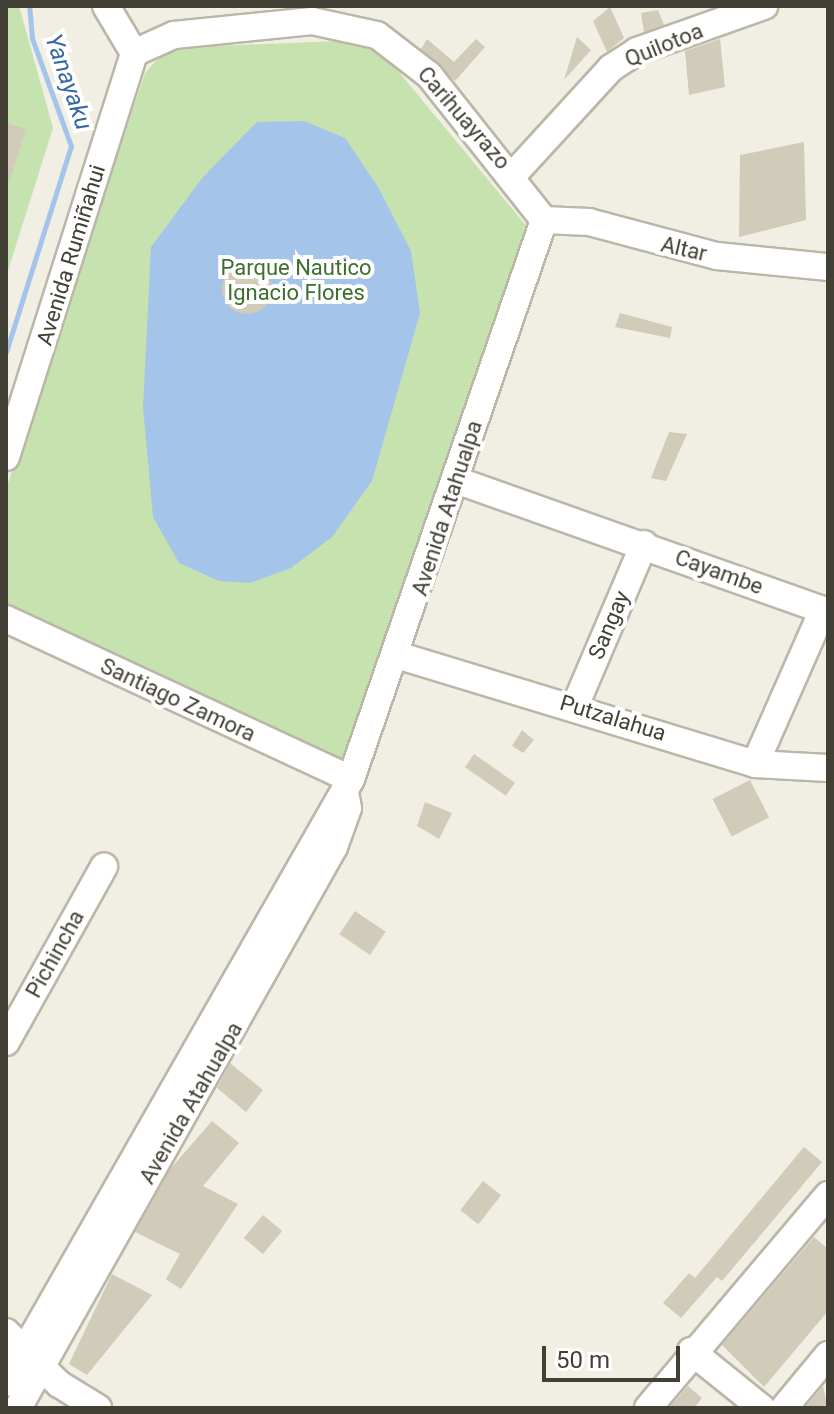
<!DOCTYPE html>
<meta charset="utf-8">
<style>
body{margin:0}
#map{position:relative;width:834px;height:1414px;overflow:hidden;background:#f1eee4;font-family:Roboto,sans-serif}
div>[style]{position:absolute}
.green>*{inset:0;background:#c5e2af}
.water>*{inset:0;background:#a4c4ea}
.stream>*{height:5px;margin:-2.5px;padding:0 2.5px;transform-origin:2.5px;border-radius:2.5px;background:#a4c4ea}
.building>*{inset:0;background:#d1cbba;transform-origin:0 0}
.round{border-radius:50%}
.roads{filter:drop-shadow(2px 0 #bbb7a8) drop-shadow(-2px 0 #bbb7a8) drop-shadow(0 2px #bbb7a8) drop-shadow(0 -2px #bbb7a8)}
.minor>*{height:26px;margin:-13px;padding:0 13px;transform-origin:13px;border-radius:13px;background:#fff}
span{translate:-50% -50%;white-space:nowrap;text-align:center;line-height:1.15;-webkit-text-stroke:8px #fff;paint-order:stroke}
.street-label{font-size:22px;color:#423f34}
.park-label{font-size:22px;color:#3d6f2d}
.water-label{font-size:24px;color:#3668a5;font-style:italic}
.frame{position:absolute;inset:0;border:8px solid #423f34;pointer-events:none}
.scale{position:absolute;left:542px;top:1346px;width:138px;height:36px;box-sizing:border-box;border:4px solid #423f34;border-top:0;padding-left:10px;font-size:24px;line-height:28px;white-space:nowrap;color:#423f34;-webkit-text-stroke:6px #fff;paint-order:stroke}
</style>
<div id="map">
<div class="green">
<i style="clip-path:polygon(6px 6px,19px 6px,53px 128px,6px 277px)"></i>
<i style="clip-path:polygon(361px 40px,384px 54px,533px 234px,345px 765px,119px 656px,6px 613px,6px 489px,145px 73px,168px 48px)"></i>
</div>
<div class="water">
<i style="clip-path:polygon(304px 121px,345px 138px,378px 187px,411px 251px,420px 313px,372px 481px,332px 537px,291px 568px,250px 583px,219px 581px,179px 563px,153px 517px,143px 407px,151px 247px,203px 177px,257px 122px)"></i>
</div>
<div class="stream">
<i style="left:6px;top:352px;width:216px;rotate:-72.5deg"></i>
<i style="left:71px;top:146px;width:115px;rotate:-109.9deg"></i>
<i style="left:32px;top:38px;width:32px;rotate:-95deg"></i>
</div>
<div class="building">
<i style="clip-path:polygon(610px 7px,624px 38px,607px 52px,593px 21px)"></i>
<i style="clip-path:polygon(658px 10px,664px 25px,644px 32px,641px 13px)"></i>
<i style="clip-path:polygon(577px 37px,591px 50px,564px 80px)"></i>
<i style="clip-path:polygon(427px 39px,454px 62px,476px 39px,485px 47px,455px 81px,421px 49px)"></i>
<i style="clip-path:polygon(720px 39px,725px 87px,689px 95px,685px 51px)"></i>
<i style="clip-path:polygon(6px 123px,26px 129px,9px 183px,6px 182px)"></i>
<i style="clip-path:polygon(804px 142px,806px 220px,739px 237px,740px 155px)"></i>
<i class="round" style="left:222px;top:264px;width:50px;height:50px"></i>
<i style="clip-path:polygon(620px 313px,672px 327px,670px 338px,615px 327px)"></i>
<i style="clip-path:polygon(669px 432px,687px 434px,666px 481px,651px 478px)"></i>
<i style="clip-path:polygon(522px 730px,534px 740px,523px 753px,512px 746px)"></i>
<i style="left:474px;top:754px;width:50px;height:16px;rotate:35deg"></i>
<i style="left:750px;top:780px;width:42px;height:42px;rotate:63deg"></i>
<i style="clip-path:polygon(425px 802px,452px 813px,439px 839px,417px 826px)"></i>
<i style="left:355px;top:911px;width:37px;height:28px;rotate:34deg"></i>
<i style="clip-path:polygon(230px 1063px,263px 1090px,246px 1112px,217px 1088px)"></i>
<i style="clip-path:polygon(212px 1121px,239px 1143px,203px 1186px,238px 1204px,181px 1289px,166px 1279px,180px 1254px,135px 1232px,171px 1168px)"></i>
<i style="clip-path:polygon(804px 1147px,822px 1162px,722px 1281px,717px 1277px,681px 1318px,663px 1303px,689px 1273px,695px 1278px)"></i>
<i style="left:483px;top:1181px;width:23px;height:37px;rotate:38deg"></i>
<i style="left:263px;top:1215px;width:25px;height:30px;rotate:40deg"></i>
<i style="clip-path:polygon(814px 1237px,828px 1249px,828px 1311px,764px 1387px,722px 1345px)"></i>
<i style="clip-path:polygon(112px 1274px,152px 1295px,87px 1375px,69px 1364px)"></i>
<i style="clip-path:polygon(688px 1386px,702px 1398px,694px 1408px,669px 1408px)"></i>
<i style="clip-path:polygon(823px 1386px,828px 1408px,805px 1408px)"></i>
</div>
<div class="roads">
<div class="minor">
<i style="left:106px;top:6px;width:55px;rotate:59.2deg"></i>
<i style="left:134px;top:53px;width:44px;rotate:-24.2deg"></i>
<i style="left:174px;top:35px;width:139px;rotate:-5.8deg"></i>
<i style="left:312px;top:21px;width:66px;rotate:12.2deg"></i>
<i style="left:377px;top:35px;width:66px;rotate:37.6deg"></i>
<i style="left:429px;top:75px;width:185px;rotate:51.6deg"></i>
<i style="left:513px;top:175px;width:145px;rotate:-47.5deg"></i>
<i style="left:611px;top:68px;width:31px;rotate:-33deg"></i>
<i style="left:637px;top:51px;width:135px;rotate:-19.5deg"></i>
<i style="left:544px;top:220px;width:45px;rotate:2.5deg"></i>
<i style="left:589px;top:222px;width:132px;rotate:14.9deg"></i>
<i style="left:717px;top:256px;width:112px;rotate:5.7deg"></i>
<i style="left:6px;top:457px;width:424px;rotate:-72.4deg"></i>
<i style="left:456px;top:480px;width:389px;rotate:19.5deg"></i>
<i style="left:823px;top:610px;width:168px;rotate:113.8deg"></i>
<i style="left:6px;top:619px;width:380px;rotate:24.9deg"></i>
<i style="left:400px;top:656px;width:371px;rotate:16.9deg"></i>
<i style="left:755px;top:764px;width:73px;rotate:3.1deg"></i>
<i style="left:575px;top:706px;width:176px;rotate:-66.9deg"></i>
<i style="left:6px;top:1042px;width:201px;rotate:-60.8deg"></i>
<i style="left:6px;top:1332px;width:74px;rotate:44.5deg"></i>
<i style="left:59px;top:1384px;width:46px;rotate:31.6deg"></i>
<i style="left:691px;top:1351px;width:91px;rotate:38.8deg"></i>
<i style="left:6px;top:1383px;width:696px;rotate:-60.27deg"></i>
<i style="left:351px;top:779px;width:591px;rotate:-70.95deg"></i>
<i style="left:18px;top:1408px;width:644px;rotate:-60.61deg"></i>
<i style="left:334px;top:847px;width:41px;rotate:-70.3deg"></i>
<i style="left:348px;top:808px;width:15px;rotate:-101deg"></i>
<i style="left:648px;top:1408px;width:279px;rotate:-49.8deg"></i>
<i style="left:784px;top:1408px;width:69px;rotate:-50.3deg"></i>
</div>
</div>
<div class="street-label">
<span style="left:664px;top:45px;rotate:-22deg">Quilotoa</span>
<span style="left:464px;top:118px;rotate:49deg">Carihuayrazo</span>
<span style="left:684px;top:249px;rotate:13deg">Altar</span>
<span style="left:71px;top:255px;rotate:-73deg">Avenida Rumiñahui</span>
<span style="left:447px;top:508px;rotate:-72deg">Avenida Atahualpa</span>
<span style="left:719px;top:572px;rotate:20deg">Cayambe</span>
<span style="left:609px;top:625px;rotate:-67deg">Sangay</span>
<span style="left:178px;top:700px;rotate:25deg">Santiago Zamora</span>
<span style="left:613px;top:718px;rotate:17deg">Putzalahua</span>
<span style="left:55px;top:954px;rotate:-61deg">Pichincha</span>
<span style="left:191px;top:1103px;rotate:-60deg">Avenida Atahualpa</span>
</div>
<div class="park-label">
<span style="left:296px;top:280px">Parque Nautico<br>Ignacio Flores</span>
</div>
<div class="water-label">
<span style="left:68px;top:82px;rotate:71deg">Yanayaku</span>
</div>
<div class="frame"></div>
<div class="scale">50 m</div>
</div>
